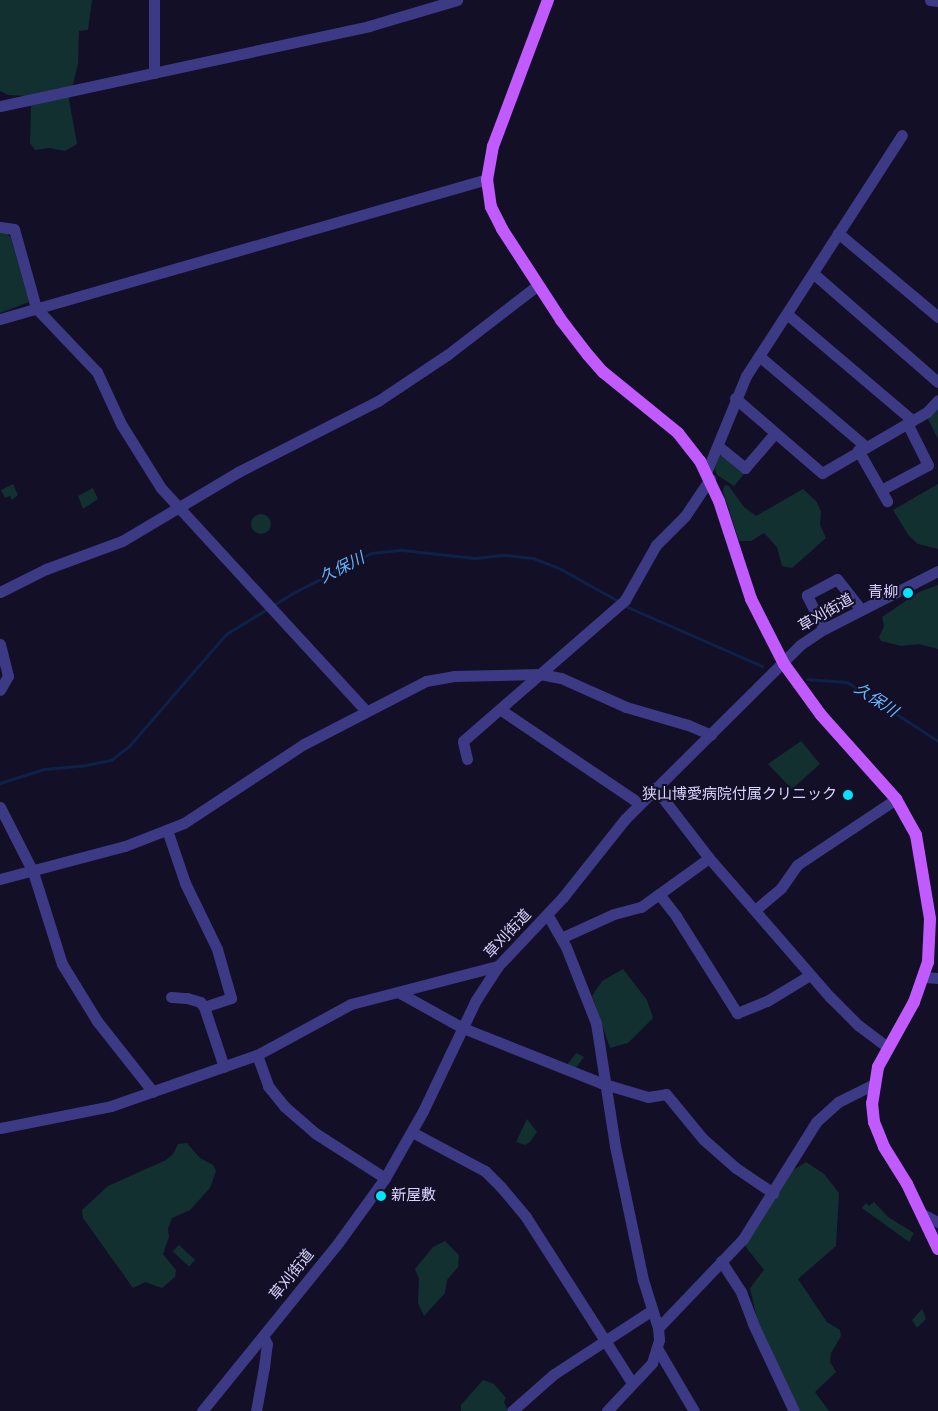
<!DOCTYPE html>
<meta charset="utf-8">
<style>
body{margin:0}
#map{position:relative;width:938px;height:1411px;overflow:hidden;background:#130f26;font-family:"Nunito Sans","Noto Sans JP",sans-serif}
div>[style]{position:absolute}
.green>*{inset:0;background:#12302f;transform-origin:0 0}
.round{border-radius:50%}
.stream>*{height:3px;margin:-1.5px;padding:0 1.5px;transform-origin:1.5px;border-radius:1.5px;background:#0c2248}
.minor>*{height:11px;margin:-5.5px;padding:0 5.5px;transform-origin:5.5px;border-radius:5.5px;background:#3d3a85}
.major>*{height:12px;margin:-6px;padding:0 6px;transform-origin:6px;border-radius:6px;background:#c25bff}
.dots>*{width:14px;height:14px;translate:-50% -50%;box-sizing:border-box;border:2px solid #130f26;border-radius:50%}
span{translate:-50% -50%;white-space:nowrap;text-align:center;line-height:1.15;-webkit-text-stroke:4px #130f26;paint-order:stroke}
.poi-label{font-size:15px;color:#d9d4ff}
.right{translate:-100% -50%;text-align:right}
.left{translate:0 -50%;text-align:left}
.street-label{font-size:15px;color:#d9d4ff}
.water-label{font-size:16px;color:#62b6ff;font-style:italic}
</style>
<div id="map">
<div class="green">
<i style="clip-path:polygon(0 0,92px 0,88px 30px,79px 31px,78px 64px,69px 100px,77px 144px,65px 151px,50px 148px,35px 150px,30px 143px,31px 106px,26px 96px,8px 95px,0 91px)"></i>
<i style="clip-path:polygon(0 233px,7px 233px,11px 238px,29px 302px,0 313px)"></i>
<i style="clip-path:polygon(938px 407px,938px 439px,927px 417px)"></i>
<i style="clip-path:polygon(724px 455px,745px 473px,734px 486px,717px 475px,715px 469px,719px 456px)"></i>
<i style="clip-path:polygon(13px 484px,18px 495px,12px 500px,10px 496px,5px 498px,1px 490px)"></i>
<i style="clip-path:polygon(938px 484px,938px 549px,918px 544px,909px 536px,893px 510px)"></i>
<i style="clip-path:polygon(728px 485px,744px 507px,756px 516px,803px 489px,817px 502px,821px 512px,820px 525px,826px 538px,792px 568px,782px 566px,777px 547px,764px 533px,751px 541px,739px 541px,723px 492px,724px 486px)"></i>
<i style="clip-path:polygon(93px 488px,98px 499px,83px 509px,78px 496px)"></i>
<i class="round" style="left:251px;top:514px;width:20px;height:20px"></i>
<i style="clip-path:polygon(938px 585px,938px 649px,919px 644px,901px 646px,881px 641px,879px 637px,884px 626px,882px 617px,919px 592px)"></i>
<i style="clip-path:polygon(801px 741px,820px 764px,792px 789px,768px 764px)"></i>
<i style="clip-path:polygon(623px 969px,647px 1000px,653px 1018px,628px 1043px,610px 1048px,592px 996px,602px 981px)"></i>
<i style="clip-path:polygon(576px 1053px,584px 1057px,575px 1069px,567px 1065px)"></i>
<i style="clip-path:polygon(527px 1119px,537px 1132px,530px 1142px,525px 1145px,516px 1142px)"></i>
<i style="clip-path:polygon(187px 1143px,200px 1158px,213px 1165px,216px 1171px,210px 1188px,190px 1210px,172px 1218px,168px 1229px,169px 1237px,163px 1254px,176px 1270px,175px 1277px,162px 1288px,145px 1282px,133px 1288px,83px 1218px,82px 1210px,108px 1186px,166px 1160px,173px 1154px,178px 1144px)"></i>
<i style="clip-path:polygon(806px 1162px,824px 1174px,839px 1193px,836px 1246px,798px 1279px,827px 1322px,840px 1330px,841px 1336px,831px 1353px,830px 1362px,836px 1372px,815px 1392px,829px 1411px,799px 1411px,759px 1328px,750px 1288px,764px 1270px,745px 1246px,792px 1171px)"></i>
<i style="clip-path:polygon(874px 1202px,888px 1217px,914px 1233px,909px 1242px,862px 1208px,866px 1203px,869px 1206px)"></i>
<i style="clip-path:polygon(445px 1241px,459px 1255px,458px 1267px,447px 1280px,445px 1293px,424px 1316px,418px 1303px,419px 1279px,415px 1269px,433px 1247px)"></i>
<i style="left:179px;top:1245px;width:22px;height:9px;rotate:43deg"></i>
<i style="clip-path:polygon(922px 1309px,926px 1319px,917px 1328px,912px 1320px)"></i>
<i style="clip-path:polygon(483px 1380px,494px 1384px,506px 1398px,504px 1402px,508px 1411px,461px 1411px,461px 1405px)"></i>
</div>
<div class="stream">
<i style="left:623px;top:605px;width:152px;rotate:23.7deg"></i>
<i style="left:807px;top:679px;width:40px;rotate:4.3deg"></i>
<i style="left:847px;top:682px;width:108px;rotate:33deg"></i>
<i style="left:0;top:783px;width:46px;rotate:-17.7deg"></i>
<i style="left:44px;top:769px;width:36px;rotate:-5deg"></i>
<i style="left:80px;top:766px;width:32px;rotate:-11deg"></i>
<i style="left:111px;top:760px;width:23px;rotate:-38deg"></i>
<i style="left:129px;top:746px;width:148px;rotate:-49.1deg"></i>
<i style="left:226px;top:634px;width:79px;rotate:-31.5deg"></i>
<i style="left:293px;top:593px;width:88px;rotate:-27.1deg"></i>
<i style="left:371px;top:553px;width:31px;rotate:-6deg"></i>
<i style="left:402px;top:550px;width:73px;rotate:6.3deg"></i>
<i style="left:475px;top:558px;width:30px;rotate:-6deg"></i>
<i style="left:505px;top:555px;width:28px;rotate:6deg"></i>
<i style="left:533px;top:558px;width:26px;rotate:21deg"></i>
<i style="left:557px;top:567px;width:70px;rotate:29.1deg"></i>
</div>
<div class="minor">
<i style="left:930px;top:0;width:8px;rotate:7deg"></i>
<i style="left:154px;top:73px;width:73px;rotate:-90deg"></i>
<i style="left:0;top:106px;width:378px;rotate:-12.2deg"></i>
<i style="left:369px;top:26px;width:92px;rotate:-16.5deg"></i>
<i style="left:0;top:227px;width:14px;rotate:8deg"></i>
<i style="left:14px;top:229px;width:82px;rotate:74.4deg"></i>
<i style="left:36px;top:308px;width:88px;rotate:46.4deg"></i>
<i style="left:97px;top:372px;width:57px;rotate:65.2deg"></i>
<i style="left:121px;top:424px;width:75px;rotate:58deg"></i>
<i style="left:161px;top:488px;width:301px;rotate:47.4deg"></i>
<i style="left:838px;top:233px;width:131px;rotate:40deg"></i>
<i style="left:814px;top:274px;width:164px;rotate:41.1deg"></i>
<i style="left:787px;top:314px;width:164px;rotate:40.3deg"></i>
<i style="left:0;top:319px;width:507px;rotate:-16.04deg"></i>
<i style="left:759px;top:356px;width:139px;rotate:40.3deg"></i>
<i style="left:735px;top:398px;width:115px;rotate:40.8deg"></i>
<i style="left:822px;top:473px;width:121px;rotate:-30.2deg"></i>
<i style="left:927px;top:412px;width:16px;rotate:-47deg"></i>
<i style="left:718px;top:446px;width:35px;rotate:39deg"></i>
<i style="left:745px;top:468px;width:46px;rotate:-49.4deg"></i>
<i style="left:858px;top:450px;width:59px;rotate:60.4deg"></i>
<i style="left:706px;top:473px;width:105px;rotate:-67.6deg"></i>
<i style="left:746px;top:376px;width:287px;rotate:-57.1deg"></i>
<i style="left:881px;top:490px;width:53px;rotate:-28deg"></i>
<i style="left:928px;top:465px;width:47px;rotate:-116.6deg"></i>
<i style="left:0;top:592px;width:51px;rotate:-26.6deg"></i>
<i style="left:46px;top:569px;width:81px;rotate:-20.2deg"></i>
<i style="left:122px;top:541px;width:135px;rotate:-30.7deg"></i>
<i style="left:238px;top:472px;width:157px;rotate:-26.9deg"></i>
<i style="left:378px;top:401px;width:83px;rotate:-33.7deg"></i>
<i style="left:447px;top:355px;width:115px;rotate:-37.6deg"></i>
<i style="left:824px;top:629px;width:38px;rotate:-117deg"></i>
<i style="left:807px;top:595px;width:34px;rotate:-28deg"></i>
<i style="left:837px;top:579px;width:39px;rotate:52deg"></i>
<i style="left:0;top:644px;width:33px;rotate:76deg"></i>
<i style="left:8px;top:676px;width:16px;rotate:120deg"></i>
<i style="left:501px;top:710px;width:166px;rotate:34deg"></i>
<i style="left:467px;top:759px;width:18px;rotate:-103deg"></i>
<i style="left:463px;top:741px;width:215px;rotate:-41deg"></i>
<i style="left:625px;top:600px;width:63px;rotate:-60.6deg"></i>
<i style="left:656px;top:545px;width:41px;rotate:-45deg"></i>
<i style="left:685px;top:516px;width:45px;rotate:-56deg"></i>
<i style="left:655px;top:788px;width:88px;rotate:52.4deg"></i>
<i style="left:0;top:807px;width:73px;rotate:63.1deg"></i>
<i style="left:33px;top:872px;width:96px;rotate:72.5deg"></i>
<i style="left:62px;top:964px;width:67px;rotate:58.4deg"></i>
<i style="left:97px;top:1021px;width:90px;rotate:51.7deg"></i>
<i style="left:167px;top:830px;width:56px;rotate:71.2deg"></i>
<i style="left:185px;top:883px;width:73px;rotate:64.1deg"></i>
<i style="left:217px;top:949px;width:51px;rotate:74.1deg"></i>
<i style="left:231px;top:998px;width:28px;rotate:162deg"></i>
<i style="left:0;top:879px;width:129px;rotate:-14.8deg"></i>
<i style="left:125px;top:846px;width:63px;rotate:-21.3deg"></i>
<i style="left:184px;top:823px;width:144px;rotate:-33.4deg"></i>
<i style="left:304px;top:744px;width:137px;rotate:-27.3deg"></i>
<i style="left:426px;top:681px;width:28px;rotate:-10deg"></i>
<i style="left:454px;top:676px;width:86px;rotate:-1.3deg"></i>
<i style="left:540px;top:674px;width:21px;rotate:11deg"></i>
<i style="left:561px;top:678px;width:71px;rotate:24deg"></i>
<i style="left:626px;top:707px;width:65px;rotate:16.2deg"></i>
<i style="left:688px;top:725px;width:25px;rotate:23deg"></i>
<i style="left:659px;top:894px;width:28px;rotate:52deg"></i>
<i style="left:676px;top:916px;width:115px;rotate:57.8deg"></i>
<i style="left:737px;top:1013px;width:32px;rotate:-22deg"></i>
<i style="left:767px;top:1001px;width:50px;rotate:-31.2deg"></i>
<i style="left:755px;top:910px;width:34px;rotate:-40deg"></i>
<i style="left:781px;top:888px;width:28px;rotate:-55deg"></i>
<i style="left:797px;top:865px;width:119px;rotate:-33.7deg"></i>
<i style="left:547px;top:914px;width:38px;rotate:60deg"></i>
<i style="left:566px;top:947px;width:82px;rotate:68.5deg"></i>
<i style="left:596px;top:1023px;width:124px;rotate:81.2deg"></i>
<i style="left:615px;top:1146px;width:137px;rotate:78.2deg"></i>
<i style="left:643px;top:1280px;width:50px;rotate:72.6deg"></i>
<i style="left:658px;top:1328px;width:12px;rotate:85deg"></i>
<i style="left:659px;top:1340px;width:24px;rotate:107deg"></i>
<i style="left:652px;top:1363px;width:66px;rotate:133.2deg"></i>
<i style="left:561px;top:938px;width:58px;rotate:-24.4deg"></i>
<i style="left:614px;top:914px;width:28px;rotate:-15deg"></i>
<i style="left:641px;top:907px;width:84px;rotate:-35.8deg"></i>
<i style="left:709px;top:858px;width:184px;rotate:49deg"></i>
<i style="left:830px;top:997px;width:40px;rotate:45deg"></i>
<i style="left:858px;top:1025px;width:36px;rotate:37deg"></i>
<i style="left:924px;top:977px;width:14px;rotate:4deg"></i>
<i style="left:398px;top:992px;width:74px;rotate:29deg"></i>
<i style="left:463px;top:1028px;width:149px;rotate:21.7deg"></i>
<i style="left:601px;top:1083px;width:49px;rotate:16.6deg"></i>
<i style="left:648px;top:1097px;width:18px;rotate:-9deg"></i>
<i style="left:666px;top:1094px;width:58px;rotate:50.6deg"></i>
<i style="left:703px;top:1139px;width:44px;rotate:41.3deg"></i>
<i style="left:736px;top:1168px;width:45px;rotate:34deg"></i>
<i style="left:171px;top:997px;width:16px;rotate:4deg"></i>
<i style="left:187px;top:998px;width:14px;rotate:17deg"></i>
<i style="left:200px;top:1002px;width:6px;rotate:51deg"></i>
<i style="left:204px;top:1007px;width:63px;rotate:71.6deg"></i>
<i style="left:257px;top:1055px;width:33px;rotate:70deg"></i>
<i style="left:268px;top:1086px;width:26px;rotate:51deg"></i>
<i style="left:284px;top:1106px;width:41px;rotate:41.1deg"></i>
<i style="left:315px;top:1133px;width:83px;rotate:32.7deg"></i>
<i style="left:0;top:1128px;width:113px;rotate:-11.2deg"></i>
<i style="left:111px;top:1106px;width:155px;rotate:-19.3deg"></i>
<i style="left:257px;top:1055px;width:107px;rotate:-28.5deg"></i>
<i style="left:351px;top:1004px;width:152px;rotate:-14.5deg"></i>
<i style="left:412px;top:1132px;width:83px;rotate:28.1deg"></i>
<i style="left:485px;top:1171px;width:23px;rotate:45deg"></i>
<i style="left:501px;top:1187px;width:39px;rotate:50deg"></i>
<i style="left:526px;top:1217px;width:197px;rotate:57.4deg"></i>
<i style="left:922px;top:1214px;width:18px;rotate:27deg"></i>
<i style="left:721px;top:1261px;width:37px;rotate:57deg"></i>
<i style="left:741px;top:1292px;width:34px;rotate:69deg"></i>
<i style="left:753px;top:1324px;width:96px;rotate:64.8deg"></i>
<i style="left:658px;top:1328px;width:123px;rotate:-46.3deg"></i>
<i style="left:743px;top:1239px;width:138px;rotate:-58deg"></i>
<i style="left:816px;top:1122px;width:30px;rotate:-42deg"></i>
<i style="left:838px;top:1102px;width:40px;rotate:-26.6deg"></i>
<i style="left:657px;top:1348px;width:73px;rotate:59.6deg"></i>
<i style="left:202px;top:1411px;width:216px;rotate:-51deg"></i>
<i style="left:338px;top:1243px;width:80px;rotate:-54.1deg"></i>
<i style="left:385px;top:1178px;width:77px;rotate:-60.4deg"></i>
<i style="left:423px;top:1111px;width:123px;rotate:-64.5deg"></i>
<i style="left:476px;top:1000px;width:40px;rotate:-57.1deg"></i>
<i style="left:498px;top:966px;width:95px;rotate:-46.7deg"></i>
<i style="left:563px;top:897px;width:100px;rotate:-51.5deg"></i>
<i style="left:625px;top:819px;width:247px;rotate:-44.8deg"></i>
<i style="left:800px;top:645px;width:29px;rotate:-34deg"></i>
<i style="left:824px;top:629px;width:128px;rotate:-27deg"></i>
<i style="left:256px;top:1411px;width:45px;rotate:-79.7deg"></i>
<i style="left:264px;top:1367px;width:23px;rotate:-83deg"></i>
<i style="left:267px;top:1344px;width:9px;rotate:-117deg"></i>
<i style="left:512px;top:1411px;width:56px;rotate:-41.4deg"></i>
<i style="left:554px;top:1374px;width:117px;rotate:-33.1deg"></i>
</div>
<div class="major">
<i style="left:548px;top:0;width:156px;rotate:110.6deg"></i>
<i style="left:493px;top:146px;width:34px;rotate:100deg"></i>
<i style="left:487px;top:179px;width:28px;rotate:82deg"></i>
<i style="left:491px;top:207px;width:25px;rotate:63deg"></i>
<i style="left:502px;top:229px;width:108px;rotate:57deg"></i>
<i style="left:561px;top:320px;width:44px;rotate:52.4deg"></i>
<i style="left:588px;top:355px;width:23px;rotate:49deg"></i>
<i style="left:603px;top:372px;width:97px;rotate:39.1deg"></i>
<i style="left:678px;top:433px;width:36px;rotate:52deg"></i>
<i style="left:700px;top:461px;width:44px;rotate:64.6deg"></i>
<i style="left:719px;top:501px;width:103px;rotate:71.9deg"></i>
<i style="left:751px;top:599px;width:73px;rotate:63.1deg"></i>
<i style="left:784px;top:664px;width:63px;rotate:54deg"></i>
<i style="left:821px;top:715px;width:113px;rotate:48.2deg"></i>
<i style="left:896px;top:799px;width:41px;rotate:60.9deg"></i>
<i style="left:916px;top:835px;width:85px;rotate:80.5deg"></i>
<i style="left:930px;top:919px;width:43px;rotate:92.7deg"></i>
<i style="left:928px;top:962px;width:42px;rotate:109.3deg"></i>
<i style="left:914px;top:1002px;width:74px;rotate:119deg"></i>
<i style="left:878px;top:1067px;width:36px;rotate:99deg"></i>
<i style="left:872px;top:1103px;width:19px;rotate:84deg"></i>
<i style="left:874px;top:1122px;width:27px;rotate:68deg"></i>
<i style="left:884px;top:1147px;width:44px;rotate:58.1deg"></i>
<i style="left:907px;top:1184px;width:72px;rotate:64.5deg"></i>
</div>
<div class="dots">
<i style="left:908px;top:593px;background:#00e5ff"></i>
<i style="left:848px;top:795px;background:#00e5ff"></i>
<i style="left:381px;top:1196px;background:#00e5ff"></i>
</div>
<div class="poi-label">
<span class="right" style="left:898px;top:593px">青柳</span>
<span class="right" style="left:837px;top:795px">狭山博愛病院付属クリニック</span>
<span class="left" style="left:391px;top:1196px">新屋敷</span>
</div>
<div class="street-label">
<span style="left:826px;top:613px;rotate:-30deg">草刈街道</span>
<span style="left:508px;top:934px;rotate:-47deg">草刈街道</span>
<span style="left:292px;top:1275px;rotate:-51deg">草刈街道</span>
</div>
<div class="water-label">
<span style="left:342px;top:568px;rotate:-27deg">久保川</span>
<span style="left:876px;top:700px;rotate:33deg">久保川</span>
</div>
</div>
